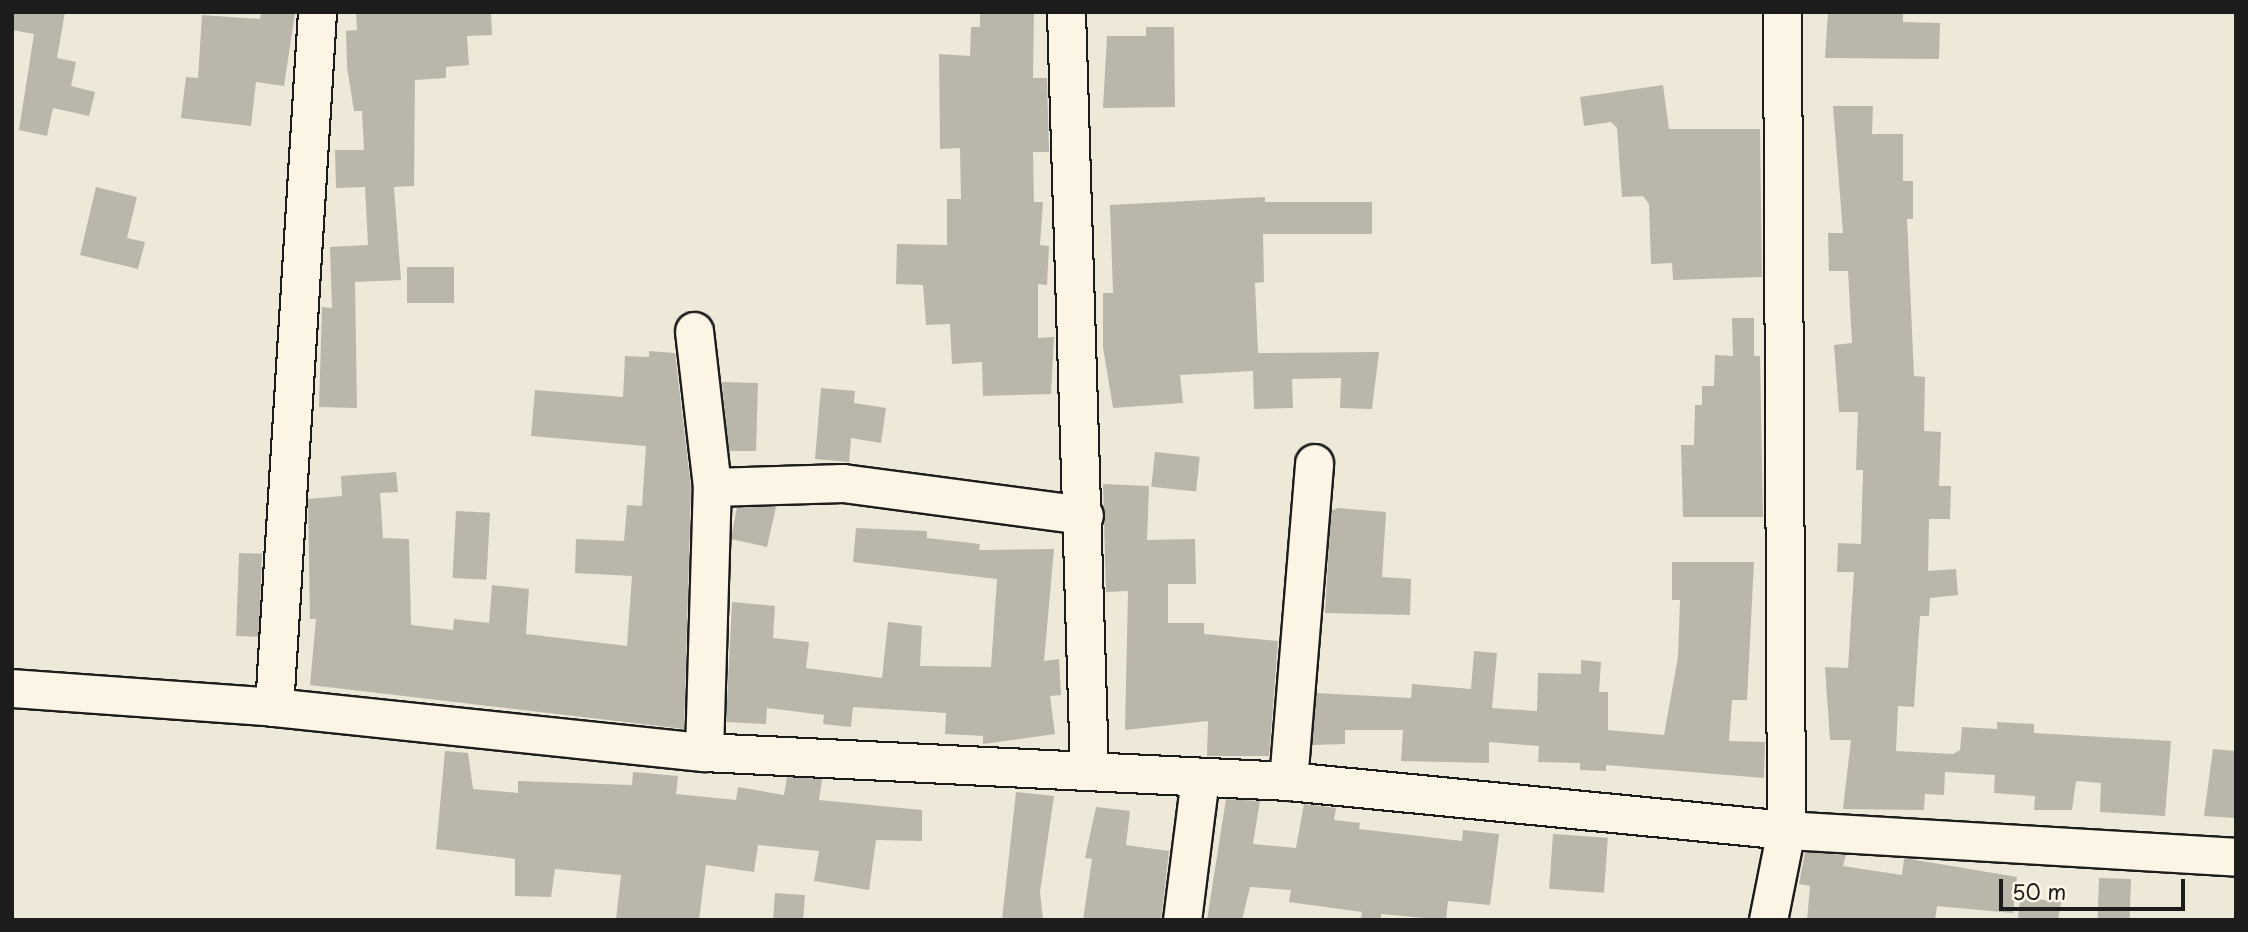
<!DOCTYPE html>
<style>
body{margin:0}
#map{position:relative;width:2248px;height:932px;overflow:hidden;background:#eee8d9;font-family:"Playpen Sans",sans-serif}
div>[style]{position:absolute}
.building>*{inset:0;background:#bab6aa;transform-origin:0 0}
.roads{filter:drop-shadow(2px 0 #1c1c1c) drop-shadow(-2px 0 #1c1c1c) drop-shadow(0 2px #1c1c1c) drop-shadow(0 -2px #1c1c1c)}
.minor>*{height:37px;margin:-18.5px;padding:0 18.5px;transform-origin:18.5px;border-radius:18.5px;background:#fcf5e5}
span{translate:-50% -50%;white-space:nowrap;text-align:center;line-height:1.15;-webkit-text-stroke:7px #fcf5e5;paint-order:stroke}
.frame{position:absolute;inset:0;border:14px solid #1c1c1c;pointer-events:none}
.scale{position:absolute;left:1999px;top:879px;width:186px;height:32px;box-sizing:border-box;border:4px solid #1c1c1c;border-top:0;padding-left:9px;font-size:21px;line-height:24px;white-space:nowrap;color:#1c1c1c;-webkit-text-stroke:5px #fcf5e5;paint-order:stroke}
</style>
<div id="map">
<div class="building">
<i style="clip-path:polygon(12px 12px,65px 12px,57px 58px,76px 62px,71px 86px,95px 92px,89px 116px,53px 108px,47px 136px,19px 130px,34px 34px,12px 30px)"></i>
<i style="clip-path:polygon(261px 12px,295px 13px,284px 86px,256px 82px,251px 126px,181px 118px,186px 77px,198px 78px,202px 15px,260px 19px)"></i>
<i style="clip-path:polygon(356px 12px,491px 12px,492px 35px,467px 36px,469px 65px,446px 67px,446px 78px,415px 80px,414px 186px,394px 187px,401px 280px,355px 282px,357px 408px,319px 407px,322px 307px,332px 308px,330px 247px,368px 245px,365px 187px,336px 188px,335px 150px,364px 150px,362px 111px,354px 111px,347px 67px,346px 31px,357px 30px)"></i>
<i style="clip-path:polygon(980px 12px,1034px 12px,1033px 78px,1047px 78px,1049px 152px,1033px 152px,1034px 202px,1043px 202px,1040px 245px,1049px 246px,1047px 285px,1038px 284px,1038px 338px,1054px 337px,1051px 394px,983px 396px,982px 362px,952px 364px,950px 324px,926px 325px,923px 285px,896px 284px,897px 244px,947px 245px,947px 199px,961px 199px,960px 148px,940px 149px,939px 54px,970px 56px,971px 27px,980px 27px)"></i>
<i style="clip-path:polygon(1828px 12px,1903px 12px,1903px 22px,1940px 23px,1939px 59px,1825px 58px)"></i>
<i style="clip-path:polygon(1146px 27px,1174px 27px,1175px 107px,1103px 108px,1107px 36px,1146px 36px)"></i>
<i style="clip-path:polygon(1663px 85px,1669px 129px,1760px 129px,1762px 277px,1673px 280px,1672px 263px,1651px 264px,1649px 204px,1643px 196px,1622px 197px,1617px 128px,1611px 122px,1584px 126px,1580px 97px)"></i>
<i style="clip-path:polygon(1833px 106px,1873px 106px,1872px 134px,1903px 134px,1903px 181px,1913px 181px,1913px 219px,1907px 219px,1914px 376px,1925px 377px,1924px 431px,1941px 432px,1939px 486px,1951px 486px,1950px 519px,1929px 519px,1928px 571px,1956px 569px,1958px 595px,1930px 598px,1929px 616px,1920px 616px,1914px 707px,1898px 706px,1896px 751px,1953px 754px,1960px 750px,1962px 727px,1997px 729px,1997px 722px,2034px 724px,2034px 733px,2171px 741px,2165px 816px,2100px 812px,2101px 783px,2076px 781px,2072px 810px,2034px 810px,2035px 796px,1994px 793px,1995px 775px,1945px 772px,1944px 795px,1925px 794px,1924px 810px,1843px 809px,1851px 740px,1830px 740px,1825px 667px,1848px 668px,1854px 572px,1837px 572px,1838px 543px,1861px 544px,1863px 470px,1856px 470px,1858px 412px,1839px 412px,1834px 345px,1852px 343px,1848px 271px,1829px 271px,1828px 233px,1843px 233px)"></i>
<i style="clip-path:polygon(96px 187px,137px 197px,127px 238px,145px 242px,138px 269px,80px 255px)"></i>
<i style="clip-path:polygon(1265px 197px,1265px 202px,1372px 202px,1372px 234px,1263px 234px,1264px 282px,1255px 283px,1258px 353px,1379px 352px,1372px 409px,1340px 408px,1341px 378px,1292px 379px,1293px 408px,1254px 409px,1253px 371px,1180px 375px,1183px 403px,1113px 408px,1103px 347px,1103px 293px,1113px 293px,1110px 205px)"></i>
<i style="left:407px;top:267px;width:47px;height:36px"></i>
<i style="clip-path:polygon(1732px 318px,1754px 318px,1754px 356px,1760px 356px,1763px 517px,1683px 517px,1681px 445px,1694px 445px,1695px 405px,1702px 405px,1702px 386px,1714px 386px,1715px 355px,1733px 356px)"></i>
<i style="clip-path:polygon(649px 351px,675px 353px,691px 488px,684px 729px,310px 685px,316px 619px,310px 619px,308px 499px,342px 496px,341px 476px,396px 472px,398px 492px,380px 493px,383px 538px,409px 539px,411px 625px,453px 630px,454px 619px,489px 623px,492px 585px,529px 589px,526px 634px,627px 646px,632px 576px,575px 573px,576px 539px,624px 541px,627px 505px,642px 506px,646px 446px,531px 436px,535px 390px,623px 397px,625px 356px,649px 357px)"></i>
<i style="clip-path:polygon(722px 382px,758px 383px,756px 451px,729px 451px)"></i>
<i style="clip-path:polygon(821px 388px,855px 391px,854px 403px,886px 408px,881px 443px,851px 438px,849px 462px,815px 459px)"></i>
<i style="left:1155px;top:452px;width:45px;height:35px;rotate:6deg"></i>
<i style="clip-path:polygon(1103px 484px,1149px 486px,1147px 540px,1195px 539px,1196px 584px,1168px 584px,1168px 623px,1204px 623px,1204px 634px,1278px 641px,1269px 756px,1207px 756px,1208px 721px,1125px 730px,1128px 591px,1106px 592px)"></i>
<i style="clip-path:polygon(737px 507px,776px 507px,767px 547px,731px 539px)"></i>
<i style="clip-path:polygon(1338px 508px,1386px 512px,1382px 577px,1411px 579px,1410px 615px,1325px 613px,1331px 511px)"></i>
<i style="left:456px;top:511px;width:34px;height:67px;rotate:3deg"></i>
<i style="clip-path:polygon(856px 528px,927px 531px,927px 538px,980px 544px,979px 550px,1054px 549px,1044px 661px,1059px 659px,1061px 695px,1050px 696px,1055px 734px,983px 744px,983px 736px,945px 734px,946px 713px,853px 707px,851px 727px,823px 724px,824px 715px,767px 708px,766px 724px,726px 722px,732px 602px,775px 606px,773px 638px,809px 642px,806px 668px,882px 678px,888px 622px,922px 626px,920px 666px,991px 667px,997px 579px,853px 562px)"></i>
<i style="left:239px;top:553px;width:23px;height:83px;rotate:2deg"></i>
<i style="clip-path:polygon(1672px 562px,1754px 562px,1747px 700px,1732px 700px,1729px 741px,1765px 742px,1764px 778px,1606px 765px,1606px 771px,1580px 770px,1580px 763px,1538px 762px,1539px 746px,1489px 742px,1489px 763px,1401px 761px,1403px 730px,1345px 730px,1345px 744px,1312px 745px,1316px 693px,1411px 698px,1412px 684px,1471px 689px,1474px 651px,1497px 653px,1492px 708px,1537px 711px,1538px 673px,1581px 674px,1581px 660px,1601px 662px,1599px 692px,1608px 692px,1608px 730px,1664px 735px,1678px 657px,1680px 600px,1672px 600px)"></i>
<i style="clip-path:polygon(2213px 749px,2236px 751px,2236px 818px,2204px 816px)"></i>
<i style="clip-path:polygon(445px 751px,468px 753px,473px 789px,518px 793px,518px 781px,632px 785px,633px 772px,678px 776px,676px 794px,736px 800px,738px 787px,784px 795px,787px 777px,822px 779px,819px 800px,922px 810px,922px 841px,876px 840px,869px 890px,814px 881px,819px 851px,758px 845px,754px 872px,706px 865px,699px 920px,616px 920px,621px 875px,555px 869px,551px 897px,515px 896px,515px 859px,436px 849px)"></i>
<i style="clip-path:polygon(1016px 792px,1054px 796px,1040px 892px,1043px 920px,1002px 920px)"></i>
<i style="clip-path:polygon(1226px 799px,1260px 801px,1253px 844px,1296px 848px,1304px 804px,1336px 808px,1334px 820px,1360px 823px,1359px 829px,1462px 841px,1463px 830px,1499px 834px,1490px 905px,1448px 901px,1446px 920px,1381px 914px,1381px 920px,1361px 920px,1362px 912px,1289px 902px,1291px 890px,1250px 887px,1242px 920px,1207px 920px)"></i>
<i style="clip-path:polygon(1096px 807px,1130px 811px,1126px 845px,1169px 851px,1161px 920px,1083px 920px,1092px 859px,1085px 858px)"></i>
<i style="left:1553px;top:834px;width:55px;height:55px;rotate:4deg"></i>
<i style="clip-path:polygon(1805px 852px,1846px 855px,1843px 866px,1902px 875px,1904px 858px,2017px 877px,2013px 913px,1937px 906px,1935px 920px,1807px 920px,1810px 886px,1799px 884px)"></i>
<i style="left:2099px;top:878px;width:32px;height:42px;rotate:2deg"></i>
<i style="left:775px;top:893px;width:30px;height:27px;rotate:4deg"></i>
<i style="clip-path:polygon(2020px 897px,2061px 902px,2058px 920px,2018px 920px)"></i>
</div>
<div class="roads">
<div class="minor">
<i style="left:1066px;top:12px;width:756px;rotate:88.26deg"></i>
<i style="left:694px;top:331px;width:157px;rotate:83.4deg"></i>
<i style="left:12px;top:688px;width:263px;rotate:4.1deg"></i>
<i style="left:274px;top:707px;width:432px;rotate:6deg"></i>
<i style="left:704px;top:752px;width:585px;rotate:2.84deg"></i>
<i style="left:1288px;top:781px;width:500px;rotate:5.62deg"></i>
<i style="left:1786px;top:830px;width:451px;rotate:3.4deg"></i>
<i style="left:274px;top:707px;width:696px;rotate:-86.46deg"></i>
<i style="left:704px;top:752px;width:265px;rotate:-88.3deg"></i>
<i style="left:712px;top:487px;width:131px;rotate:-1.7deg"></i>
<i style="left:843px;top:483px;width:243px;rotate:7.6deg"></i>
<i style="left:1288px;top:781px;width:319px;rotate:-85.3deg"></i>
<i style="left:1182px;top:920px;width:144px;rotate:-82.8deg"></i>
<i style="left:1768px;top:920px;width:92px;rotate:-78.7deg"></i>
<i style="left:1786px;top:830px;width:818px;rotate:-90.28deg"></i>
</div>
</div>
<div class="frame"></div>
<div class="scale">50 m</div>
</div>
